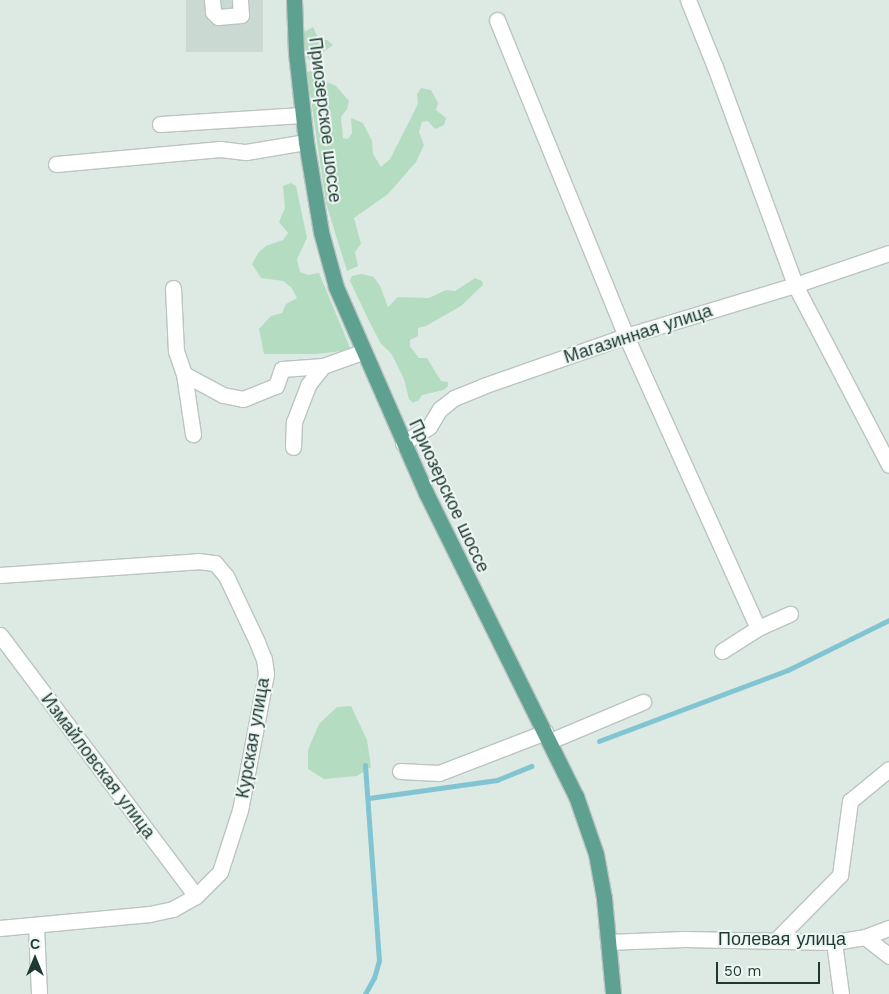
<!DOCTYPE html>
<meta charset="utf-8">
<style>
body{margin:0}
#map{position:relative;width:889px;height:994px;overflow:hidden;background:#ddeae4;font-family:"Work Sans",sans-serif}
div>[style]{position:absolute}
.built>*{inset:0;background:#cbd9d3;transform-origin:0 0}
.green>*{inset:0;background:#b4dcc0}
.stream>*{height:4.5px;margin:-2.25px;padding:0 2.25px;transform-origin:2.25px;border-radius:2.25px;background:#81c5d2}
.roads{filter:drop-shadow(1px 0 #bcc4c2) drop-shadow(-1px 0 #bcc4c2) drop-shadow(0 1px #bcc4c2) drop-shadow(0 -1px #bcc4c2)}
.minor>*{height:15px;margin:-7.5px;padding:0 7.5px;transform-origin:7.5px;border-radius:7.5px;background:#fff}
.major>*{height:15px;margin:-7.5px;padding:0 7.5px;transform-origin:7.5px;border-radius:7.5px;background:#5fa191}
span{translate:-50% -50%;white-space:nowrap;text-align:center;line-height:1.15;-webkit-text-stroke:4px #edf6f2;paint-order:stroke}
.street-label{font-size:18px;color:#1e3932}
.north{position:absolute;left:10px;top:934px;width:50px;height:50px;-webkit-text-stroke:4px #edf6f2;paint-order:stroke;rotate:0deg;font-size:14px;font-weight:700;line-height:20px;text-align:center;color:#1e3932}
.north::after{content:'';display:block;margin:auto;width:18px;height:22px;background:#1e3932;clip-path:polygon(50% 0,100% 100%,50% 72%,0 100%)}
.scale{position:absolute;left:716px;top:962px;width:104px;height:22px;box-sizing:border-box;border:2px solid #1e3932;border-top:0;padding-left:6px;font-size:15px;line-height:18px;white-space:nowrap;color:#1e3932;-webkit-text-stroke:4px #edf6f2;paint-order:stroke}
</style>
<div id="map">
<div class="built">
<i style="left:186px;top:0;width:77px;height:52px"></i>
</div>
<div class="green">
<i style="clip-path:polygon(313px 27px,319px 40px,327px 40px,333px 45px,311px 61px,305px 56px,304px 32px)"></i>
<i style="clip-path:polygon(314px 70px,320px 72px,325px 81px,336px 86px,349px 101px,347px 109px,341px 117px,343px 138px,348px 139px,352px 133px,351px 118px,363px 123px,372px 141px,373px 154px,381px 167px,390px 159px,411px 118px,418px 103px,417px 94px,421px 88px,431px 90px,438px 103px,436px 110px,446px 118px,444px 125px,435px 129px,428px 121px,422px 122px,419px 132px,424px 145px,416px 162px,388px 194px,354px 218px,361px 244px,355px 252px,358px 266px,347px 271px,326px 203px,307px 72px)"></i>
<i style="clip-path:polygon(291px 183px,296px 186px,307px 238px,297px 259px,300px 272px,308px 275px,319px 273px,351px 350px,316px 354px,264px 354px,259px 329px,271px 316px,282px 313px,286px 304px,297px 298px,291px 287px,283px 281px,261px 278px,252px 264px,259px 252px,266px 246px,283px 240px,288px 233px,279px 222px,285px 208px,283px 186px)"></i>
<i style="clip-path:polygon(362px 274px,374px 277px,380px 286px,388px 307px,398px 297px,429px 298px,446px 290px,455px 291px,475px 278px,482px 281px,483px 285px,461px 306px,426px 326px,418px 328px,418px 336px,410px 340px,410px 346px,419px 358px,427px 358px,441px 381px,448px 382px,448px 386px,444px 390px,422px 395px,419px 400px,413px 403px,409px 399px,404px 379px,391px 353px,381px 344px,370px 323px,350px 281px,352px 276px)"></i>
<i style="clip-path:polygon(351px 706px,367px 740px,371px 767px,357px 776px,324px 779px,308px 769px,308px 750px,319px 724px,337px 707px)"></i>
</div>
<div class="stream">
<i style="left:599px;top:741px;width:202px;rotate:-20.6deg"></i>
<i style="left:788px;top:670px;width:113px;rotate:-26.3deg"></i>
<i style="left:369px;top:798px;width:129px;rotate:-8deg"></i>
<i style="left:497px;top:780px;width:37px;rotate:-22deg"></i>
<i style="left:365px;top:994px;width:18px;rotate:-61deg"></i>
<i style="left:374px;top:978px;width:18px;rotate:-74deg"></i>
<i style="left:379px;top:961px;width:196px;rotate:-94.1deg"></i>
</div>
<div class="roads">
<div class="minor">
<i style="left:212px;top:0;width:12px;rotate:85deg"></i>
<i style="left:213px;top:12px;width:7px;rotate:45deg"></i>
<i style="left:218px;top:17px;width:23px;rotate:-5deg"></i>
<i style="left:241px;top:15px;width:15px;rotate:-94deg"></i>
<i style="left:688px;top:0;width:72px;rotate:68.1deg"></i>
<i style="left:715px;top:67px;width:232px;rotate:69.8deg"></i>
<i style="left:795px;top:285px;width:203px;rotate:62.4deg"></i>
<i style="left:497px;top:20px;width:341px;rotate:67.8deg"></i>
<i style="left:626px;top:336px;width:320px;rotate:65.7deg"></i>
<i style="left:160px;top:124px;width:142px;rotate:-3.6deg"></i>
<i style="left:56px;top:164px;width:165px;rotate:-5.2deg"></i>
<i style="left:220px;top:149px;width:26px;rotate:7deg"></i>
<i style="left:246px;top:152px;width:61px;rotate:-9.5deg"></i>
<i style="left:173px;top:288px;width:63px;rotate:87.3deg"></i>
<i style="left:176px;top:351px;width:24px;rotate:71deg"></i>
<i style="left:184px;top:374px;width:61px;rotate:81.5deg"></i>
<i style="left:184px;top:374px;width:44px;rotate:28.3deg"></i>
<i style="left:223px;top:395px;width:20px;rotate:11deg"></i>
<i style="left:243px;top:399px;width:35px;rotate:-22deg"></i>
<i style="left:276px;top:386px;width:18px;rotate:-71deg"></i>
<i style="left:282px;top:369px;width:41px;rotate:-4.2deg"></i>
<i style="left:403px;top:443px;width:31px;rotate:-32deg"></i>
<i style="left:429px;top:427px;width:21px;rotate:-59deg"></i>
<i style="left:440px;top:409px;width:18px;rotate:-38deg"></i>
<i style="left:454px;top:398px;width:31px;rotate:-22deg"></i>
<i style="left:483px;top:386px;width:151px;rotate:-19.3deg"></i>
<i style="left:626px;top:336px;width:177px;rotate:-16.8deg"></i>
<i style="left:795px;top:285px;width:99px;rotate:-18.8deg"></i>
<i style="left:293px;top:447px;width:25px;rotate:-88deg"></i>
<i style="left:294px;top:422px;width:40px;rotate:-69deg"></i>
<i style="left:308px;top:385px;width:24px;rotate:-52deg"></i>
<i style="left:323px;top:366px;width:41px;rotate:-19.7deg"></i>
<i style="left:0;top:575px;width:198px;rotate:-4deg"></i>
<i style="left:198px;top:561px;width:17px;rotate:7deg"></i>
<i style="left:215px;top:563px;width:17px;rotate:50deg"></i>
<i style="left:226px;top:576px;width:73px;rotate:64.8deg"></i>
<i style="left:257px;top:642px;width:18px;rotate:68deg"></i>
<i style="left:264px;top:659px;width:15px;rotate:82deg"></i>
<i style="left:266px;top:674px;width:138px;rotate:100.8deg"></i>
<i style="left:240px;top:810px;width:65px;rotate:107.9deg"></i>
<i style="left:220px;top:872px;width:34px;rotate:135deg"></i>
<i style="left:196px;top:896px;width:26px;rotate:151deg"></i>
<i style="left:173px;top:909px;width:24px;rotate:168deg"></i>
<i style="left:150px;top:914px;width:151px;rotate:174.7deg"></i>
<i style="left:0;top:635px;width:326px;rotate:53.1deg"></i>
<i style="left:722px;top:651px;width:43px;rotate:-32.6deg"></i>
<i style="left:758px;top:628px;width:35px;rotate:-24deg"></i>
<i style="left:550px;top:741px;width:101px;rotate:-22.8deg"></i>
<i style="left:400px;top:771px;width:39px;rotate:3deg"></i>
<i style="left:439px;top:773px;width:114px;rotate:-21.1deg"></i>
<i style="left:36px;top:927px;width:67px;rotate:87.4deg"></i>
<i style="left:865px;top:937px;width:26px;rotate:-21deg"></i>
<i style="left:775px;top:941px;width:93px;rotate:-45.4deg"></i>
<i style="left:840px;top:875px;width:75px;rotate:-82.3deg"></i>
<i style="left:850px;top:801px;width:50px;rotate:-39.4deg"></i>
<i style="left:608px;top:942px;width:76px;rotate:-2.3deg"></i>
<i style="left:684px;top:939px;width:150px;rotate:1.1deg"></i>
<i style="left:834px;top:942px;width:31px;rotate:-9deg"></i>
<i style="left:865px;top:937px;width:31px;rotate:38deg"></i>
<i style="left:834px;top:942px;width:52px;rotate:82.3deg"></i>
</div>
<div class="major">
<i style="left:294px;top:0;width:53px;rotate:87.8deg"></i>
<i style="left:296px;top:53px;width:90px;rotate:83.6deg"></i>
<i style="left:306px;top:142px;width:91px;rotate:80.5deg"></i>
<i style="left:321px;top:232px;width:57px;rotate:74.7deg"></i>
<i style="left:336px;top:287px;width:225px;rotate:66.4deg"></i>
<i style="left:426px;top:493px;width:338px;rotate:63.7deg"></i>
<i style="left:576px;top:796px;width:61px;rotate:71deg"></i>
<i style="left:596px;top:854px;width:45px;rotate:79.7deg"></i>
<i style="left:604px;top:898px;width:96px;rotate:84.6deg"></i>
</div>
</div>
<div class="street-label">
<span style="left:325px;top:120px;rotate:83deg">Приозерское шоссе</span>
<span style="left:638px;top:334px;rotate:-18deg">Магазинная улица</span>
<span style="left:449px;top:496px;rotate:65deg">Приозерское шоссе</span>
<span style="left:253px;top:738px;rotate:-80deg">Курская улица</span>
<span style="left:98px;top:766px;rotate:53deg">Измайловская улица</span>
<span style="left:782px;top:939px">Полевая улица</span>
</div>
<div class="north">С</div>
<div class="scale">50 m</div>
</div>
